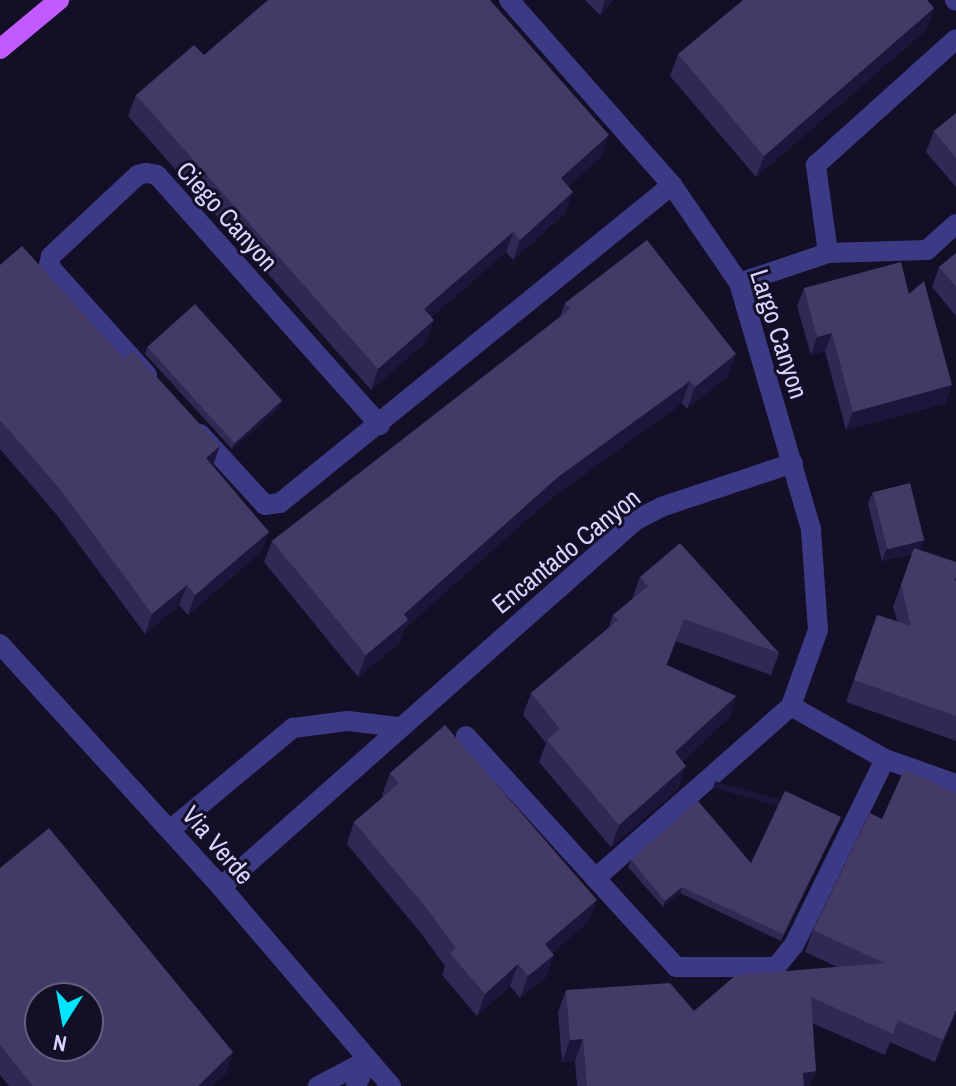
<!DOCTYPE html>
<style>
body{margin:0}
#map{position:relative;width:956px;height:1086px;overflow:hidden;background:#130f26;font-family:"Archivo Narrow",sans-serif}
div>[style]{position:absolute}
.street>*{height:20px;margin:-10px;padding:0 10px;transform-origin:10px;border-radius:10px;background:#3d3a85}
.primary>*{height:20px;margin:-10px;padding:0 10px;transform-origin:10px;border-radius:10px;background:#c25bff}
.wall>*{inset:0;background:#312854}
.shaded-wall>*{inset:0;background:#1d163a;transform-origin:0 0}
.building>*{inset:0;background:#433a66;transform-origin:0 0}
span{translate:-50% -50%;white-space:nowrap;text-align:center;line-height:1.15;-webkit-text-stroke:6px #130f26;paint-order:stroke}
.street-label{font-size:26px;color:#d9d4ff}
.north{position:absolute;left:24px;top:982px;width:80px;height:80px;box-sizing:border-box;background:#130f26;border:2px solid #625e7d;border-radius:50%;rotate:191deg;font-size:22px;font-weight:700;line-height:32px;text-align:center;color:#d9d4ff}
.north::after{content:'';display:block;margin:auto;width:28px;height:36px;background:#00e5ff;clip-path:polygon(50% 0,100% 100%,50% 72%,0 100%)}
</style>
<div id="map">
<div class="street">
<i style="left:509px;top:0;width:247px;rotate:48.6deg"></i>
<i style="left:672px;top:185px;width:119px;rotate:55.6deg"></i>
<i style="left:739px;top:283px;width:257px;rotate:73.7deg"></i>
<i style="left:811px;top:530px;width:100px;rotate:86deg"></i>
<i style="left:818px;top:630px;width:81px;rotate:109.6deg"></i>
<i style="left:791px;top:706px;width:261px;rotate:138.6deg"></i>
<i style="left:955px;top:0;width:1px;rotate:45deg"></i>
<i style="left:828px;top:253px;width:89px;rotate:-97.8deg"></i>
<i style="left:816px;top:165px;width:188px;rotate:-42deg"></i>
<i style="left:739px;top:283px;width:94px;rotate:-18.6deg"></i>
<i style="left:828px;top:253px;width:99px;rotate:-1.7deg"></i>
<i style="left:927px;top:250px;width:39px;rotate:-42deg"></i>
<i style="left:147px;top:375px;width:147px;rotate:-132deg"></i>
<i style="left:49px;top:266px;width:10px;rotate:-79deg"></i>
<i style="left:51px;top:256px;width:119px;rotate:-43deg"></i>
<i style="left:138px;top:175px;width:8px;rotate:-14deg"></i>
<i style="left:146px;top:173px;width:11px;rotate:10deg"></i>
<i style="left:157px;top:175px;width:335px;rotate:48.3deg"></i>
<i style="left:200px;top:434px;width:96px;rotate:47.5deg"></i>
<i style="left:265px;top:505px;width:15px;rotate:-8deg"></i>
<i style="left:280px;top:503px;width:505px;rotate:-39.05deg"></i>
<i style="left:0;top:644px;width:328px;rotate:47.7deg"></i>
<i style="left:221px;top:887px;width:262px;rotate:49.5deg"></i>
<i style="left:466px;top:736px;width:312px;rotate:47.7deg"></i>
<i style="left:676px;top:967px;width:100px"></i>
<i style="left:776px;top:967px;width:28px;rotate:-51deg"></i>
<i style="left:794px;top:945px;width:207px;rotate:-63.9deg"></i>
<i style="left:885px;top:759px;width:108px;rotate:-150.6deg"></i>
<i style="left:885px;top:759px;width:75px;rotate:19.4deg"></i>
<i style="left:170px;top:830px;width:160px;rotate:-39.7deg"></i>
<i style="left:293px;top:728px;width:55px;rotate:-7.3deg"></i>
<i style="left:348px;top:721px;width:50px;rotate:6.8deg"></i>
<i style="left:221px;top:887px;width:554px;rotate:-41.49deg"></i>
<i style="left:636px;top:520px;width:28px;rotate:-27deg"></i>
<i style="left:661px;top:507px;width:139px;rotate:-18.4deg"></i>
<i style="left:318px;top:1086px;width:56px;rotate:-27.5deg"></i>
<i style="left:356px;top:1086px;width:29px;rotate:-65deg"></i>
</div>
<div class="primary">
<i style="left:0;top:49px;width:77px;rotate:-39.7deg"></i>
</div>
<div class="wall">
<i style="clip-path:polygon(585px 0,614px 0,600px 15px)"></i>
<i style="clip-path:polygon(934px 8px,926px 30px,756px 177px,670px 76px,678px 54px)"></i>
<i style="clip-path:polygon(204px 55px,602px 156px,568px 186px,566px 212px,513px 260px,506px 252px,431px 317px,427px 341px,371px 390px,128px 116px,136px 95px)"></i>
<i style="clip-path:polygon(956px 113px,956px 187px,926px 152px,934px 131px)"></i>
<i style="clip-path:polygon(956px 253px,956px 316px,932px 287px,939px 267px)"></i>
<i style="clip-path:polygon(0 265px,124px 359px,220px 446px,213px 466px,269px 532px,261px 552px,188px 615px,179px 605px,145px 634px,57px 515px,0 449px)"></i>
<i style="clip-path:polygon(804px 288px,909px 294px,946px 403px,846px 430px,825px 351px,811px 355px,797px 306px)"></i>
<i style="clip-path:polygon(565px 303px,728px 376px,687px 409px,682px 403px,550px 499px,405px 628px,400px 642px,358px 677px,264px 562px,272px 541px,560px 317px)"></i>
<i style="clip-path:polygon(147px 347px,281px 401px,279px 408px,232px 449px,145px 354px)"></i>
<i style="clip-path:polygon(873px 491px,924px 540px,920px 550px,956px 581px,956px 741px,846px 702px,877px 615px,897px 621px,893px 607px,912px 554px,882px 561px,868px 504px)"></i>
<i style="clip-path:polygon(640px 577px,779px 653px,771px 675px,676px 641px,667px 665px,736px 696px,729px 718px,682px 761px,679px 788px,611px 847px,539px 762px,546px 743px,523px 715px,531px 693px,609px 627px,613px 615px,632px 599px)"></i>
<i style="clip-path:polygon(390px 773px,589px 921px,552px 953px,546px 977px,520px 998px,510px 986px,477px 1016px,442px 975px,445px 966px,420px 932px,347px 844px,354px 822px,384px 797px,382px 795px)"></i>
<i style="clip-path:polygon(870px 813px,956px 1014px,935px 1062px,890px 1042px,885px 1055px,812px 1023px,816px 1071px,810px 1086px,577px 1086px,575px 1061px,562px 1062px,558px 1012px,566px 990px,694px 1011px,837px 967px,805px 952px,813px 930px)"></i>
<i style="clip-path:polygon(841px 817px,781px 941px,680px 893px,663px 907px,628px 867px,631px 860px,751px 863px)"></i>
<i style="clip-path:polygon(0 868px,226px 1073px,212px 1086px,9px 1086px,0 1075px)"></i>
</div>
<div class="shaded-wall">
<i style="clip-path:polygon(605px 0,614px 0,600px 15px)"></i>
<i style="clip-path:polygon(934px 8px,926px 30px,756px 177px,764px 156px)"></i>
<i style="clip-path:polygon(609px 135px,602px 156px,553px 199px,561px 178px)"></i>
<i style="clip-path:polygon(573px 192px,566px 212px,513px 260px,520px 240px)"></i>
<i style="clip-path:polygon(513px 232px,506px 252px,417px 330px,424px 309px)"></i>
<i style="clip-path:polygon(434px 320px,427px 341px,371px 390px,378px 369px)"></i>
<i style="clip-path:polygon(832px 333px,825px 351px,811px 355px,817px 337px)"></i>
<i style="clip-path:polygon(736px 354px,728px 376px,687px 409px,695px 387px)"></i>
<i style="clip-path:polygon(690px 381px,682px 403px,550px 499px,405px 628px,400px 642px,358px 677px,366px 655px,404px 614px,558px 477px)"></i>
<i style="clip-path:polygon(952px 385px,946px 403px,846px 430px,853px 412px)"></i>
<i style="clip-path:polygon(281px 401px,279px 408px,232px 449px,234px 443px)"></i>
<i style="clip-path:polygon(220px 446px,212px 467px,206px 458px)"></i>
<i style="clip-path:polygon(269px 532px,261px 552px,188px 615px,195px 595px)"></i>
<i style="clip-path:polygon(924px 540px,919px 552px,882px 561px,887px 548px)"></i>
<i style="clip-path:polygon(187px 585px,179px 605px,145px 634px,152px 614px)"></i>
<i style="clip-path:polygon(736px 696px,729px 718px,667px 774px,675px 752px)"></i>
<i style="clip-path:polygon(686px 766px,679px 788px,611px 847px,619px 825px)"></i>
<i style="left:841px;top:817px;width:7px;height:131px;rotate:106deg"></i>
<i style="clip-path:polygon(682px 887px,680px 893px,663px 907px,665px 901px)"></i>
<i style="clip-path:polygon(597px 900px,589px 921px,537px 966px,545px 944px)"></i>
<i style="clip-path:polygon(554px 955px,546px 977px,520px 998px,528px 976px)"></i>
<i style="clip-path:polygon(518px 964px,510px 986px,477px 1016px,485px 994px)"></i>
<i style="clip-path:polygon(956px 1010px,956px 1014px,935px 1062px,943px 1040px)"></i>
<i style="clip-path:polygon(583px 1039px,575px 1061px,562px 1062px,570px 1040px)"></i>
<i style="clip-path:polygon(233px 1052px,226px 1073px,212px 1086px,198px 1086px)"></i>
<i style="clip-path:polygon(816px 1071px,810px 1086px,798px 1086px,803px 1073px)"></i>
</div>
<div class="building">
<i style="clip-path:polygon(268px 0,490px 0,609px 135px,561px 178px,573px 192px,520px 240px,513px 232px,424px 309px,434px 320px,378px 369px,136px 95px,194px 45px,204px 55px)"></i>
<i style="clip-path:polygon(743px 0,927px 0,934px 8px,764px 156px,678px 54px)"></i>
<i style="clip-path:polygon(956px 113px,956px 158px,934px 131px)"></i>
<i style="clip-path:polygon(647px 240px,736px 354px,695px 387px,690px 381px,558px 477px,404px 614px,408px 620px,366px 655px,272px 541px,570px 309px,565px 303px)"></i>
<i style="clip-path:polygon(22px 246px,124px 359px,133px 351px,220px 446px,206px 458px,269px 532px,195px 595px,187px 585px,152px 614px,64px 494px,0 420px,0 265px)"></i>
<i style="clip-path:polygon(956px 253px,956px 287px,939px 267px)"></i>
<i style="clip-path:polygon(901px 262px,909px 294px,924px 281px,952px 385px,853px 412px,832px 333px,817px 337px,804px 288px)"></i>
<i style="left:195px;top:304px;width:130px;height:64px;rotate:48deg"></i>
<i style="left:910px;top:483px;width:59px;height:38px;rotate:76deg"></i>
<i style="clip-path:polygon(680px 543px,779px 653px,684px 619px,666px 665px,736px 696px,675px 752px,686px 766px,619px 825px,547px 740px,560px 729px,531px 693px,618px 620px,613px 615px,648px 586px,640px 577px)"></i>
<i style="clip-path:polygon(914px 548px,956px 562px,956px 577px,955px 580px,956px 581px,956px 716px,854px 680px,877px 615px,911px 626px,901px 585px)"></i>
<i style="clip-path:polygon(445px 725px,597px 900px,545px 944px,554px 955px,528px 976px,518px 964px,485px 994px,450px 953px,456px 948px,428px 910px,354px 822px,399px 783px,390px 773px)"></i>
<i style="clip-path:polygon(904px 770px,956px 793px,956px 1010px,943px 1040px,898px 1020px,893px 1034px,811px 997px,816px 1071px,803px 1073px,804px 1086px,587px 1086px,583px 1039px,570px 1040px,566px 990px,670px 983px,694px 1011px,736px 975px,884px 963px,813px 930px,870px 813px,882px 819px)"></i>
<i style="clip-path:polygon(785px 791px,841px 817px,783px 934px,682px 887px,665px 901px,631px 860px,698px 801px,751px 863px)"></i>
<i style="clip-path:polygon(evenodd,49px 828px,233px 1052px,198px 1086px,33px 1086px,0 1045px,0 868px,49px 828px,40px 998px,88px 998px,88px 1046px,40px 1046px,40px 998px)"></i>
</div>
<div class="street-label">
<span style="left:227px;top:216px;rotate:48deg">Ciego Canyon</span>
<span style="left:779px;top:334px;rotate:72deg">Largo Canyon</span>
<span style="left:566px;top:551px;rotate:-39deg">Encantado Canyon</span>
<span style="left:218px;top:845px;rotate:49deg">Via Verde</span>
</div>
<div class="north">N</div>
</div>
